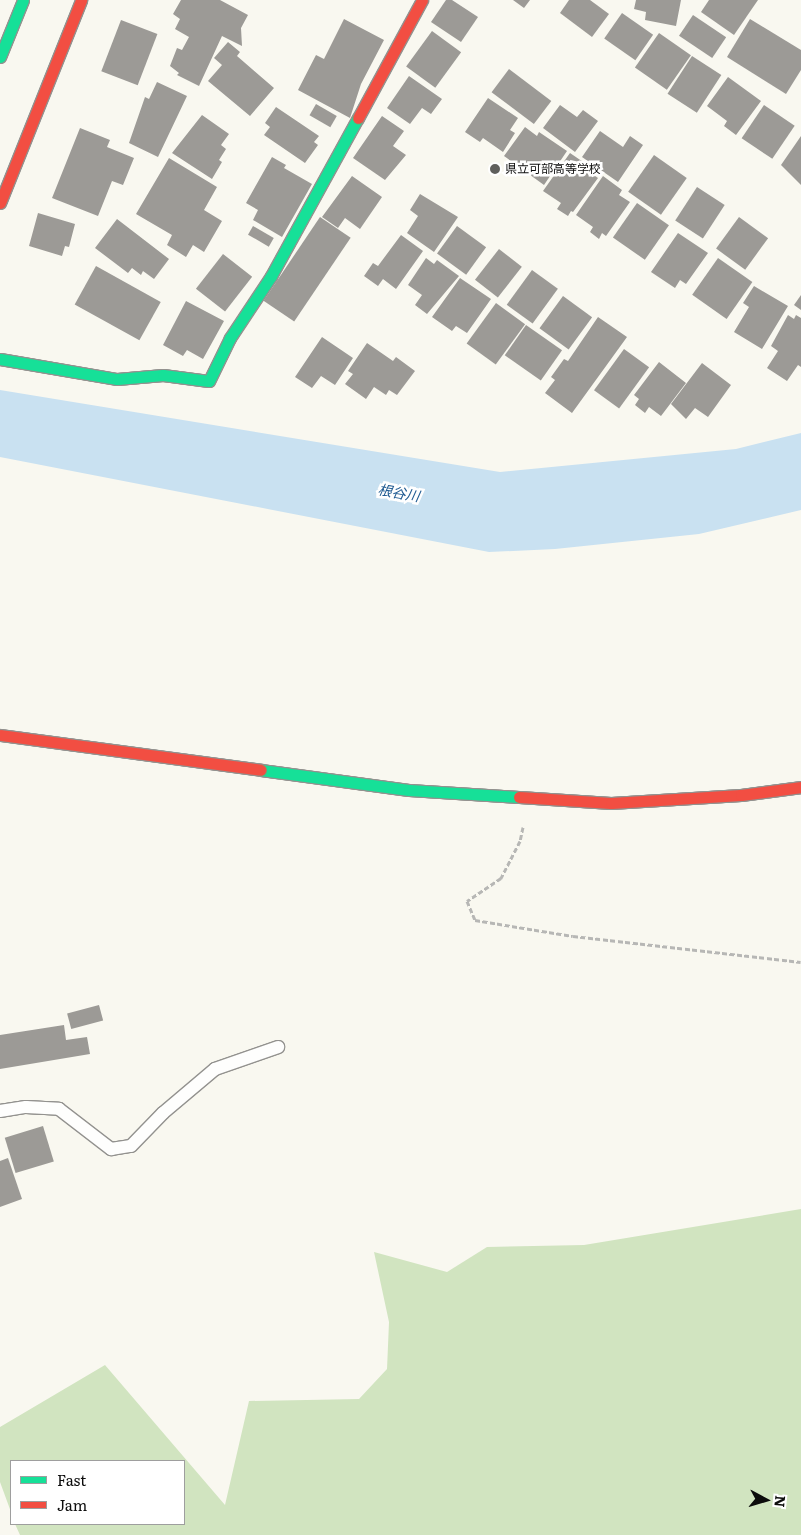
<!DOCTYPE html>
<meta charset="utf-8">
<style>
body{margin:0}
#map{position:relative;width:801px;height:1535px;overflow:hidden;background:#f9f8f0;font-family:Literata,"Noto Sans JP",serif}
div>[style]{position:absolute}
.forest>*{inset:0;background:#d1e4c0}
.water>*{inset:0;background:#c9e1f1}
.building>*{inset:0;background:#9c9a96;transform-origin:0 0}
.path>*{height:3px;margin-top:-1.5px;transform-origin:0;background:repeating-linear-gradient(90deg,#b7b7b5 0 5px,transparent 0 7.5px)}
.roads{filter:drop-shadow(1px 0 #93928f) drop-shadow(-1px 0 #93928f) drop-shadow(0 1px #93928f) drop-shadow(0 -1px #93928f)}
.lane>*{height:12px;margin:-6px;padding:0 6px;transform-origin:6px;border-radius:6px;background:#fefefd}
.fast>*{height:11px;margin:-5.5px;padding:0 5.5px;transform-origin:5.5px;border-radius:5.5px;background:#16e098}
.jam>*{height:11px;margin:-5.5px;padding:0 5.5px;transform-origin:5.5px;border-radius:5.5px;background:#f24e42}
.dots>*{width:14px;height:14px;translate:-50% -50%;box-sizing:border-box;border:2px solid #fff;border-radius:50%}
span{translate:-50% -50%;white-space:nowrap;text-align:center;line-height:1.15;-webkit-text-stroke:5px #fff;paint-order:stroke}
.poi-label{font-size:12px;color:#0c0c0c}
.left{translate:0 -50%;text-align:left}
.water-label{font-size:14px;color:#205b92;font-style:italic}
.legend{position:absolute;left:10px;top:1460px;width:175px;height:65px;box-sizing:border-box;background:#fff;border:1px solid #9e9e9e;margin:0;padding:6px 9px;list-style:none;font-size:15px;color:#0c0c0c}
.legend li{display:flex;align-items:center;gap:10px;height:25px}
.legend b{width:25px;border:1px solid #9e9e9e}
.north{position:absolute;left:741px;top:1475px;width:50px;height:50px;-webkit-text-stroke:4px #fff;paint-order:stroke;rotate:96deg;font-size:14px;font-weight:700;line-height:20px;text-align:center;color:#0c0c0c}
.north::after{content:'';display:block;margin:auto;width:18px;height:22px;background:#0c0c0c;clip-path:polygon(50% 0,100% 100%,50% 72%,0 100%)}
</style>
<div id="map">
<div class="forest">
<i style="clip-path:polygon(801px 1209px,801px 1535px,20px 1535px,15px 1524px,184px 1524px,184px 1461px,11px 1461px,11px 1512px,0 1482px,0 1427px,105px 1365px,225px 1505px,249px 1401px,359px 1399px,387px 1369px,389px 1322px,374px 1252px,447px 1272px,487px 1247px,584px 1245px)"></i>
</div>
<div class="water">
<i style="clip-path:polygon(0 390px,500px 472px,736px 449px,801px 433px,801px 510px,699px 534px,555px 549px,489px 552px,0 457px)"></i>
</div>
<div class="building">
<i style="clip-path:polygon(181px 0,220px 0,248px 15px,241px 28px,242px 46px,222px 36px,199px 86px,177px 75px,179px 73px,170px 66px,177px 48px,182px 50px,189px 37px,175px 29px,180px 19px,173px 14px)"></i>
<i style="clip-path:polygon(446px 0,452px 0,478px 17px,461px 42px,431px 22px)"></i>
<i style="clip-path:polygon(513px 0,530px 0,524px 8px)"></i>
<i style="clip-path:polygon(569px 0,590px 0,609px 14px,592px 37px,560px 13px)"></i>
<i style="clip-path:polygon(636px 0,681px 0,676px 26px,645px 20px,646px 12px,634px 9px)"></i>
<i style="clip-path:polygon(709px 0,758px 0,734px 35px,701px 12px)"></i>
<i style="left:622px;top:13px;width:38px;height:31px;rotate:35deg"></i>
<i style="left:693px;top:15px;width:40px;height:25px;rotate:34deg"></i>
<i style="clip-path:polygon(344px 19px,384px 40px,361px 84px,350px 118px,298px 90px,316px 55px,324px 59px)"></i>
<i style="clip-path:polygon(750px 19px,801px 50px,801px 70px,786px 94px,727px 57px)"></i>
<i style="left:121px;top:20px;width:39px;height:55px;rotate:21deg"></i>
<i style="left:432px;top:31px;width:36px;height:44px;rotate:36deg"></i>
<i style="left:659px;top:33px;width:39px;height:42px;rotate:35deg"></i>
<i style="clip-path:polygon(228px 42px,240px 52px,237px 56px,274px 88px,250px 116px,208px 81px,222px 65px,214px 58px)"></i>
<i style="left:692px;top:56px;width:35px;height:45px;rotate:33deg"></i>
<i style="left:509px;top:69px;width:53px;height:29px;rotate:37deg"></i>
<i style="clip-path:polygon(409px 76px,442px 99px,431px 114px,422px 108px,410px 124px,387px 108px)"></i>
<i style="clip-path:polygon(728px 77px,761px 101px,736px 135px,724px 126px,727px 121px,707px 106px)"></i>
<i style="clip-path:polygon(157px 82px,187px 96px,158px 157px,129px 143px,145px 97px,149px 99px)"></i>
<i style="clip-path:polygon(488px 98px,518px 118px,510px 130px,515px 133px,503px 152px,483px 138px,480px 142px,465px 132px)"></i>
<i style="left:316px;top:104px;width:24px;height:13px;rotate:30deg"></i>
<i style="clip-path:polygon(560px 105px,577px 117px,583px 110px,598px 121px,575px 152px,543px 128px)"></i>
<i style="left:764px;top:105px;width:37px;height:40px;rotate:34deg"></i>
<i style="clip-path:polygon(276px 107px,319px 136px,314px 142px,318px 145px,305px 163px,264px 135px,270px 127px,265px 123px)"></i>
<i style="clip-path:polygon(202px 115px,229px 134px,221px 145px,226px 149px,219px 160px,222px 162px,212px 179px,172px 153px)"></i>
<i style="clip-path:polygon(382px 116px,404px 131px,393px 146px,406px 155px,385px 180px,353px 158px)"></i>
<i style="clip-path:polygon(525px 127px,537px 136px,539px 132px,567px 151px,544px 185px,504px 156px)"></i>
<i style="clip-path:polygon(80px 128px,110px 140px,107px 147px,134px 158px,123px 185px,112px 181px,98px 216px,52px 198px)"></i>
<i style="clip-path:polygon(600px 131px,623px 147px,630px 136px,643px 145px,618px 182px,582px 157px)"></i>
<i style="clip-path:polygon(801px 136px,801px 185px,781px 165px)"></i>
<i style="clip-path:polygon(570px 153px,589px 166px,586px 170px,598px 178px,573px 212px,571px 211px,568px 216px,557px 209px,561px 203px,543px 191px)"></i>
<i style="left:654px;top:155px;width:40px;height:45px;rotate:35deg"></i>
<i style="clip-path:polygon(272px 157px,286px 165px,284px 168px,312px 184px,282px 237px,253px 220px,258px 210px,246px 203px)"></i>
<i style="clip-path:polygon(169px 158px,217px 187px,204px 210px,222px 221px,204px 252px,193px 245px,186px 257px,167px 245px,172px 235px,136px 214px)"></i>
<i style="clip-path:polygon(352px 176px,382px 197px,360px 229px,345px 218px,338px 228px,322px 217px)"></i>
<i style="clip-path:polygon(603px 176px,622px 190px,619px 195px,630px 202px,606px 236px,602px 233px,599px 239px,590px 232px,593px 227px,576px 215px)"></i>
<i style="left:697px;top:187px;width:33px;height:40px;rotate:33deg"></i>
<i style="clip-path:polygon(420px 194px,458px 217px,434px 252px,407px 233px,418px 216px,410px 210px)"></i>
<i style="left:637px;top:203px;width:39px;height:42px;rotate:35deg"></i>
<i style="clip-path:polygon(38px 213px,75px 224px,69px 247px,65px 246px,62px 256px,29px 246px)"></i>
<i style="left:320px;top:217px;width:37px;height:101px;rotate:34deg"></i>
<i style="left:739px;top:217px;width:36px;height:39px;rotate:36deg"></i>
<i style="clip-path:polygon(117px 219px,169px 259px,154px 279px,143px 271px,141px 275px,132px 268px,128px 273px,95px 248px)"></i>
<i style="left:253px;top:226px;width:24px;height:10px;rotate:30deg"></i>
<i style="left:457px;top:226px;width:36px;height:34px;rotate:36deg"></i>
<i style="clip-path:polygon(678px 233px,708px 253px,686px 284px,680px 280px,675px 288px,651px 272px)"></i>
<i style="clip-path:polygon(401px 235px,423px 251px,396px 289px,383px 279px,378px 286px,364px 276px,373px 263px,378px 266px)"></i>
<i style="left:499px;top:249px;width:29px;height:39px;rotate:38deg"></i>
<i style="left:223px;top:254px;width:37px;height:44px;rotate:38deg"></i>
<i style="clip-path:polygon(426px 258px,434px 264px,437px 260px,459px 276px,427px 314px,415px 305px,422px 295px,408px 285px)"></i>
<i style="left:718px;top:258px;width:42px;height:45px;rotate:35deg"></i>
<i style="left:96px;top:266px;width:74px;height:44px;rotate:29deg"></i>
<i style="left:532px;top:270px;width:32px;height:43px;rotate:36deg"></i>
<i style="clip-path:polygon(460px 278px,491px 299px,467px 333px,456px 326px,452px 331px,432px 317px)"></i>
<i style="clip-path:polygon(754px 286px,788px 306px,762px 349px,734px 332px,749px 307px,743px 303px)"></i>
<i style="clip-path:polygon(801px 295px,801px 310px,794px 305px)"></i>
<i style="left:563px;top:296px;width:36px;height:40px;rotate:36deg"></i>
<i style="clip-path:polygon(186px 301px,224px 321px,203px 359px,187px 350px,183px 356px,163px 345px)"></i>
<i style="left:496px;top:303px;width:36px;height:50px;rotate:36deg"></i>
<i style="clip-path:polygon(788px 315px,794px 319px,796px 315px,801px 318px,801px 367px,798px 365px,787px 381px,767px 368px,778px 351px,771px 346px)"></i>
<i style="clip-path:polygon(598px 317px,627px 337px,572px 413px,545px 393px,555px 380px,551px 377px,564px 359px,568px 361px)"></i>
<i style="left:526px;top:325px;width:44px;height:37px;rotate:35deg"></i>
<i style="clip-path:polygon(322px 337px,353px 358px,335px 385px,321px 376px,312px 388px,295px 377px)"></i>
<i style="clip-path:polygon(367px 343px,393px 361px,396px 357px,415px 371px,397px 395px,389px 390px,386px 395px,374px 387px,366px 399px,345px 384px,353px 374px,348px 371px)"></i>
<i style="left:624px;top:349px;width:31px;height:51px;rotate:36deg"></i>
<i style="clip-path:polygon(659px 362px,686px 383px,661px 416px,649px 407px,645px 413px,635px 405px,639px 399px,634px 395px)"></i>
<i style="clip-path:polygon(702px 363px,731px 385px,708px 417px,695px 408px,686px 419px,671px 404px)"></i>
<i style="left:99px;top:1005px;width:16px;height:33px;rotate:75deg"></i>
<i style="clip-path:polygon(64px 1025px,66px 1040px,87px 1037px,90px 1054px,0 1069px,0 1035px)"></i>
<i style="left:43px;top:1126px;width:37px;height:40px;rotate:73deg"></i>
<i style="clip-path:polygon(8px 1158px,22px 1199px,0 1207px,0 1161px)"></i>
</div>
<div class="path">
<i style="left:523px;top:827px;width:14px;rotate:102deg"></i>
<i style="left:520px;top:841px;width:42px;rotate:117.2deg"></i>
<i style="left:501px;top:878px;width:41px;rotate:145.9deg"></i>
<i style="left:467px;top:901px;width:21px;rotate:67deg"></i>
<i style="left:475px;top:920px;width:99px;rotate:9.3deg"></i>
<i style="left:573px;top:936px;width:229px;rotate:6.5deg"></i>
</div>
<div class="roads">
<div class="lane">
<i style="left:0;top:1111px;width:26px;rotate:-9deg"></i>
<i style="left:26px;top:1107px;width:33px;rotate:3deg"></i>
<i style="left:59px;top:1109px;width:66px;rotate:37.6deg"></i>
<i style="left:111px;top:1149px;width:20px;rotate:-9deg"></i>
<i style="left:131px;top:1146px;width:46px;rotate:-45.9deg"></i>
<i style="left:163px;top:1113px;width:68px;rotate:-40.2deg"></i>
<i style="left:215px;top:1069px;width:67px;rotate:-19.2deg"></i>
</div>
<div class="fast">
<i style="left:0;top:57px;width:61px;rotate:-68deg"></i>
<i style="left:0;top:359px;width:119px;rotate:9.7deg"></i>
<i style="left:117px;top:379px;width:46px;rotate:-5deg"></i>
<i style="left:163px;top:375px;width:46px;rotate:7.4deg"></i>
<i style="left:209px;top:381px;width:48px;rotate:-64deg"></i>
<i style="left:230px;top:338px;width:74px;rotate:-56.5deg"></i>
<i style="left:271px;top:276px;width:180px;rotate:-61.2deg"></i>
<i style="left:261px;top:770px;width:149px;rotate:7.7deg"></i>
<i style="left:409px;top:790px;width:110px;rotate:3.6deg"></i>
</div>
<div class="jam">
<i style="left:358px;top:118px;width:134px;rotate:-61.5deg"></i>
<i style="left:0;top:203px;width:219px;rotate:-68.2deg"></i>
<i style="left:0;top:735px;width:263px;rotate:7.6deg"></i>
<i style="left:519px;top:797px;width:92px;rotate:3.7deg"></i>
<i style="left:611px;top:803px;width:130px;rotate:-3.5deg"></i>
<i style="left:741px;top:795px;width:61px;rotate:-7.6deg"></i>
</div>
</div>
<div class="dots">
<i style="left:495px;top:169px;background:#5f5f5c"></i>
</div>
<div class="poi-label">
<span class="left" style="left:505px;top:169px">県立可部高等学校</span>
</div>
<div class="water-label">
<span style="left:399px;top:492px;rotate:10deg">根谷川</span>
</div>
<ul class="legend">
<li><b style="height:6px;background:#16e098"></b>Fast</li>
<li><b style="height:6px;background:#f24e42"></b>Jam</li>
</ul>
<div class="north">N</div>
</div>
